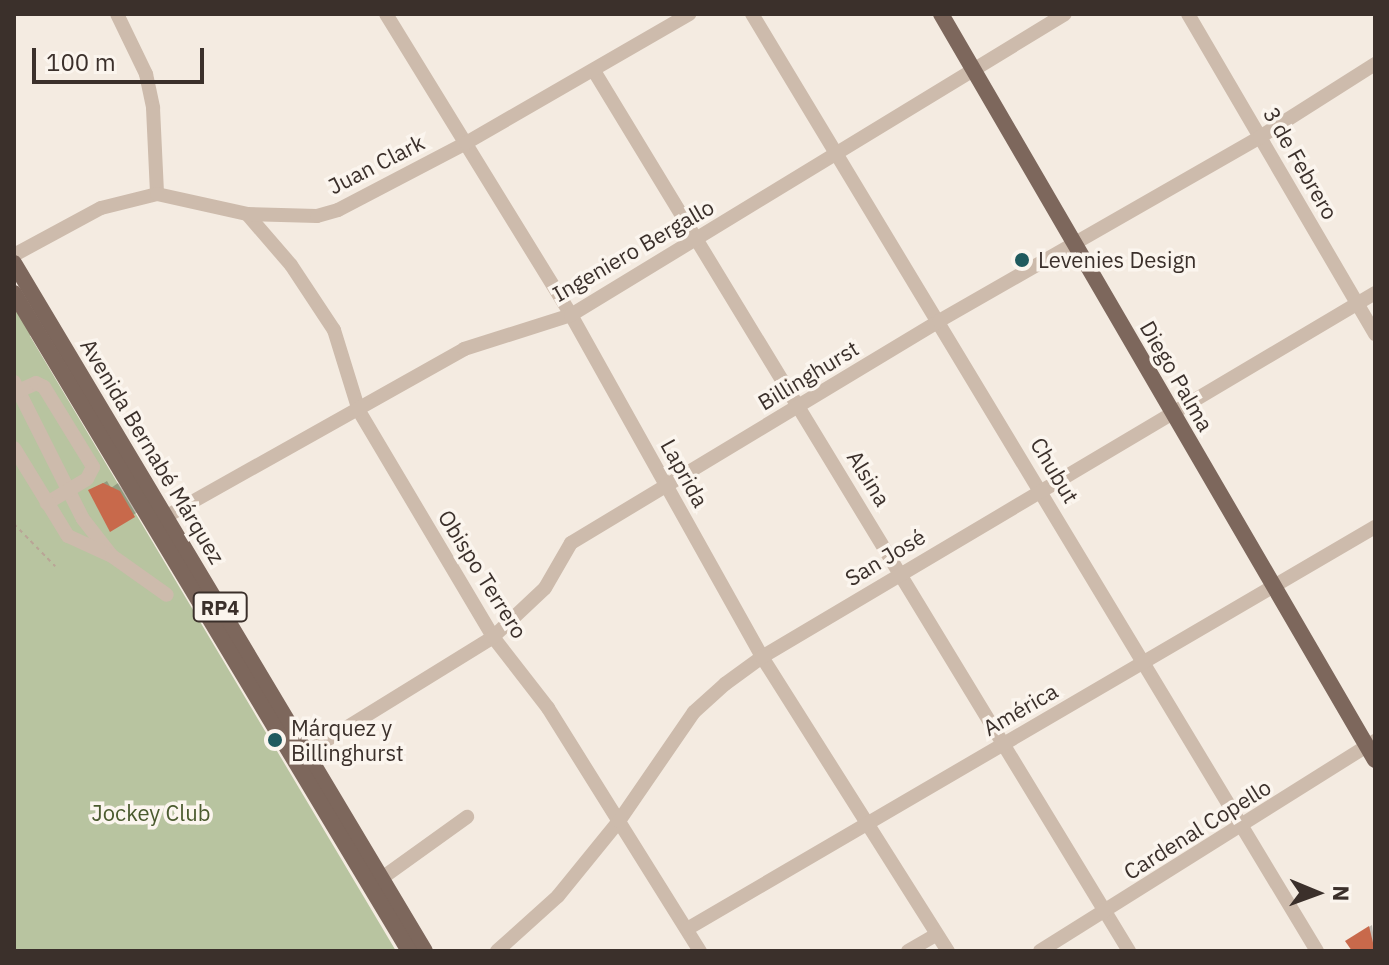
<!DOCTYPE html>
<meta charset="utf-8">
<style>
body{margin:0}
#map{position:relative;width:1389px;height:965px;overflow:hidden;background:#f4ebe1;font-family:"IBM Plex Sans",sans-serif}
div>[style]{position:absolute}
.green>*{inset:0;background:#b8c4a0}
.shadow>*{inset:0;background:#0003}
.building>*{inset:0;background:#c8694b}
.path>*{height:2px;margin-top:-1px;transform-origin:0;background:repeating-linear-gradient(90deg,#b9a596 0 4px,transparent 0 8px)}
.minor>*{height:14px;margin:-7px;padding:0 7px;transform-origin:7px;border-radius:7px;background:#cdbbac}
.major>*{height:16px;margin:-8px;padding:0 8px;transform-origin:8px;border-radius:8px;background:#7d675c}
.dots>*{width:22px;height:22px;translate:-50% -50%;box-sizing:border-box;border:4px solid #fbf5ee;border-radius:50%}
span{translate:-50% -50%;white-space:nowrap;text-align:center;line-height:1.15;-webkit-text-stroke:7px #fbf5ee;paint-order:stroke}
.shield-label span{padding:2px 6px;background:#fbf5ee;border:2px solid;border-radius:6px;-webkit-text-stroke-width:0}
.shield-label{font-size:20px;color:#3b302b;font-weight:700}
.street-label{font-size:22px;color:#3b302b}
.poi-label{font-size:22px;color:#3b302b}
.left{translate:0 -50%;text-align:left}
.park-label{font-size:22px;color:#4a5a2e}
.frame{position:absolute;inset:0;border:16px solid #3b302b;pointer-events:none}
.north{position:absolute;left:1277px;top:853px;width:80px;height:80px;-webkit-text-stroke:6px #fbf5ee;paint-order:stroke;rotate:91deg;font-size:22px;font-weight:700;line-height:32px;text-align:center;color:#3b302b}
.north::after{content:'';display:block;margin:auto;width:28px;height:36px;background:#3b302b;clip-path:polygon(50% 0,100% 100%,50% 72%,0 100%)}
.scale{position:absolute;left:32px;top:48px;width:172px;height:36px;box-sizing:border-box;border:4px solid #3b302b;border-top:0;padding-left:10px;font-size:24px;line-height:28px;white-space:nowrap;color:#3b302b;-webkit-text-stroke:6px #fbf5ee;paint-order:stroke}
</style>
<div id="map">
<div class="green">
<i style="clip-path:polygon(14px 292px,34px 331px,30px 336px,396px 951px,14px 951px)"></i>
</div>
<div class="shadow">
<i style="clip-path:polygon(107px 481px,111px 488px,118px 483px,138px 512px,110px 529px,90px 491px)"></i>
<i style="clip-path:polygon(1372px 925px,1375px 948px,1355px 951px,1350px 939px)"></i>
</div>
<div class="building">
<i style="clip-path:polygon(103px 483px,120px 491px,135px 517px,110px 532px,88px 490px)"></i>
<i style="clip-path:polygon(1369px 926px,1375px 951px,1352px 951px,1345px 941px)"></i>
</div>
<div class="path">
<i style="left:14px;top:524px;width:59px;rotate:45.7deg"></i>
</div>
<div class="minor">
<i style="left:117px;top:14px;width:67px;rotate:64.2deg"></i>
<i style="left:146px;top:74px;width:35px;rotate:78deg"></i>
<i style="left:153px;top:108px;width:86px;rotate:87.3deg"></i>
<i style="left:386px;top:14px;width:353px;rotate:58.4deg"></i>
<i style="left:571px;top:315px;width:392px;rotate:60.8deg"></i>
<i style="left:762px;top:657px;width:348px;rotate:57.7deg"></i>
<i style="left:752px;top:14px;width:1094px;rotate:58.91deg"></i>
<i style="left:1188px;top:14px;width:371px;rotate:59.7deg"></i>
<i style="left:594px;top:71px;width:1030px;rotate:58.7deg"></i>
<i style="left:247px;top:214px;width:67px;rotate:49.2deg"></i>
<i style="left:291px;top:265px;width:78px;rotate:56.5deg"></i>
<i style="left:334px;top:330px;width:85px;rotate:72.8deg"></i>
<i style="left:359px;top:411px;width:263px;rotate:59.3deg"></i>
<i style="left:493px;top:637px;width:90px;rotate:52.2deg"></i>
<i style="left:548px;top:708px;width:287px;rotate:58deg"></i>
<i style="left:14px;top:255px;width:99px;rotate:-28.4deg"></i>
<i style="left:101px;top:208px;width:58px;rotate:-14deg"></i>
<i style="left:157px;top:194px;width:92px;rotate:12.5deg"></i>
<i style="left:247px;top:214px;width:70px;rotate:1.6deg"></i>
<i style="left:317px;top:216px;width:22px;rotate:-16deg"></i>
<i style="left:338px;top:210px;width:144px;rotate:-27.6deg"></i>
<i style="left:466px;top:143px;width:258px;rotate:-30deg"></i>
<i style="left:14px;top:382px;width:153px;rotate:63.3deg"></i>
<i style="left:83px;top:519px;width:46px;rotate:52.1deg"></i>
<i style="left:14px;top:393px;width:24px;rotate:-24deg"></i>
<i style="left:36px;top:383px;width:9px;rotate:27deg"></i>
<i style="left:44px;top:387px;width:94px;rotate:58.5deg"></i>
<i style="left:93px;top:467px;width:13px;rotate:117deg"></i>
<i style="left:87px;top:479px;width:47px;rotate:149deg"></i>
<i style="left:14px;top:448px;width:103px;rotate:58.5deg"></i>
<i style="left:68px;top:536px;width:48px;rotate:24.4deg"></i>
<i style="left:112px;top:556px;width:67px;rotate:35.3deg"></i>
<i style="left:167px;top:516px;width:341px;rotate:-29.3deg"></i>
<i style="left:464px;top:349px;width:112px;rotate:-17.6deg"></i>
<i style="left:571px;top:315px;width:578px;rotate:-31.35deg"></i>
<i style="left:299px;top:757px;width:228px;rotate:-31.7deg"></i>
<i style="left:493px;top:637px;width:71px;rotate:-43.3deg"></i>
<i style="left:545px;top:588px;width:52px;rotate:-60deg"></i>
<i style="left:571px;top:543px;width:430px;rotate:-31.1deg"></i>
<i style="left:939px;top:321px;width:370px;rotate:-29.8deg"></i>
<i style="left:1260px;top:137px;width:136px;rotate:-32.4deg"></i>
<i style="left:382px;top:878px;width:105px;rotate:-35.7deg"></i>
<i style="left:687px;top:929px;width:797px;rotate:-30.3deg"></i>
<i style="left:497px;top:951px;width:82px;rotate:-42deg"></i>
<i style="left:558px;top:896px;width:97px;rotate:-50.9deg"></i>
<i style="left:619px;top:821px;width:132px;rotate:-55.5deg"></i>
<i style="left:694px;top:712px;width:42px;rotate:-42.1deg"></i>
<i style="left:725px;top:684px;width:46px;rotate:-36.1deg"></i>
<i style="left:762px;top:657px;width:713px;rotate:-30.7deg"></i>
<i style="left:908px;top:951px;width:32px;rotate:-30deg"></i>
<i style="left:1040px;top:951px;width:395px;rotate:-32.1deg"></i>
</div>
<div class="major">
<i style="left:941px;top:14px;width:863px;rotate:59.81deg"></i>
<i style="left:14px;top:263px;width:801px;rotate:59.15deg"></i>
<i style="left:14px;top:293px;width:767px;rotate:59.02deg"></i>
</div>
<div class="dots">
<i style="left:1022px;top:260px;background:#1f5a5e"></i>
<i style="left:275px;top:740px;background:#1f5a5e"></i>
</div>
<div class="shield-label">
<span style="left:220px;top:607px">RP4</span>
</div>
<div class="street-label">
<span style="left:1301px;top:163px;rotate:60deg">3 de Febrero</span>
<span style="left:376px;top:164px;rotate:-27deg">Juan Clark</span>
<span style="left:633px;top:250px;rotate:-30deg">Ingeniero Bergallo</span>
<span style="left:808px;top:375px;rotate:-31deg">Billinghurst</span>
<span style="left:1177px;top:376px;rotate:60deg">Diego Palma</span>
<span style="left:153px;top:451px;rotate:59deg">Avenida Bernabé Márquez</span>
<span style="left:1055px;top:470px;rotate:59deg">Chubut</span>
<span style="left:685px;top:473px;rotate:61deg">Laprida</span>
<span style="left:869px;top:478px;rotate:58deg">Alsina</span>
<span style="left:885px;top:557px;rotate:-31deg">San José</span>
<span style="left:483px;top:574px;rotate:58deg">Obispo Terrero</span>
<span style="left:1020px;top:709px;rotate:-30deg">América</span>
<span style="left:1197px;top:829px;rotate:-32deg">Cardenal Copello</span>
</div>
<div class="poi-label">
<span class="left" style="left:1038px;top:260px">Levenies Design</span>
<span class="left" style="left:291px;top:740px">Márquez y<br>Billinghurst</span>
</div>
<div class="park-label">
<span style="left:151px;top:813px">Jockey Club</span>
</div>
<div class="frame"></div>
<div class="north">N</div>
<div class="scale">100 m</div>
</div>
